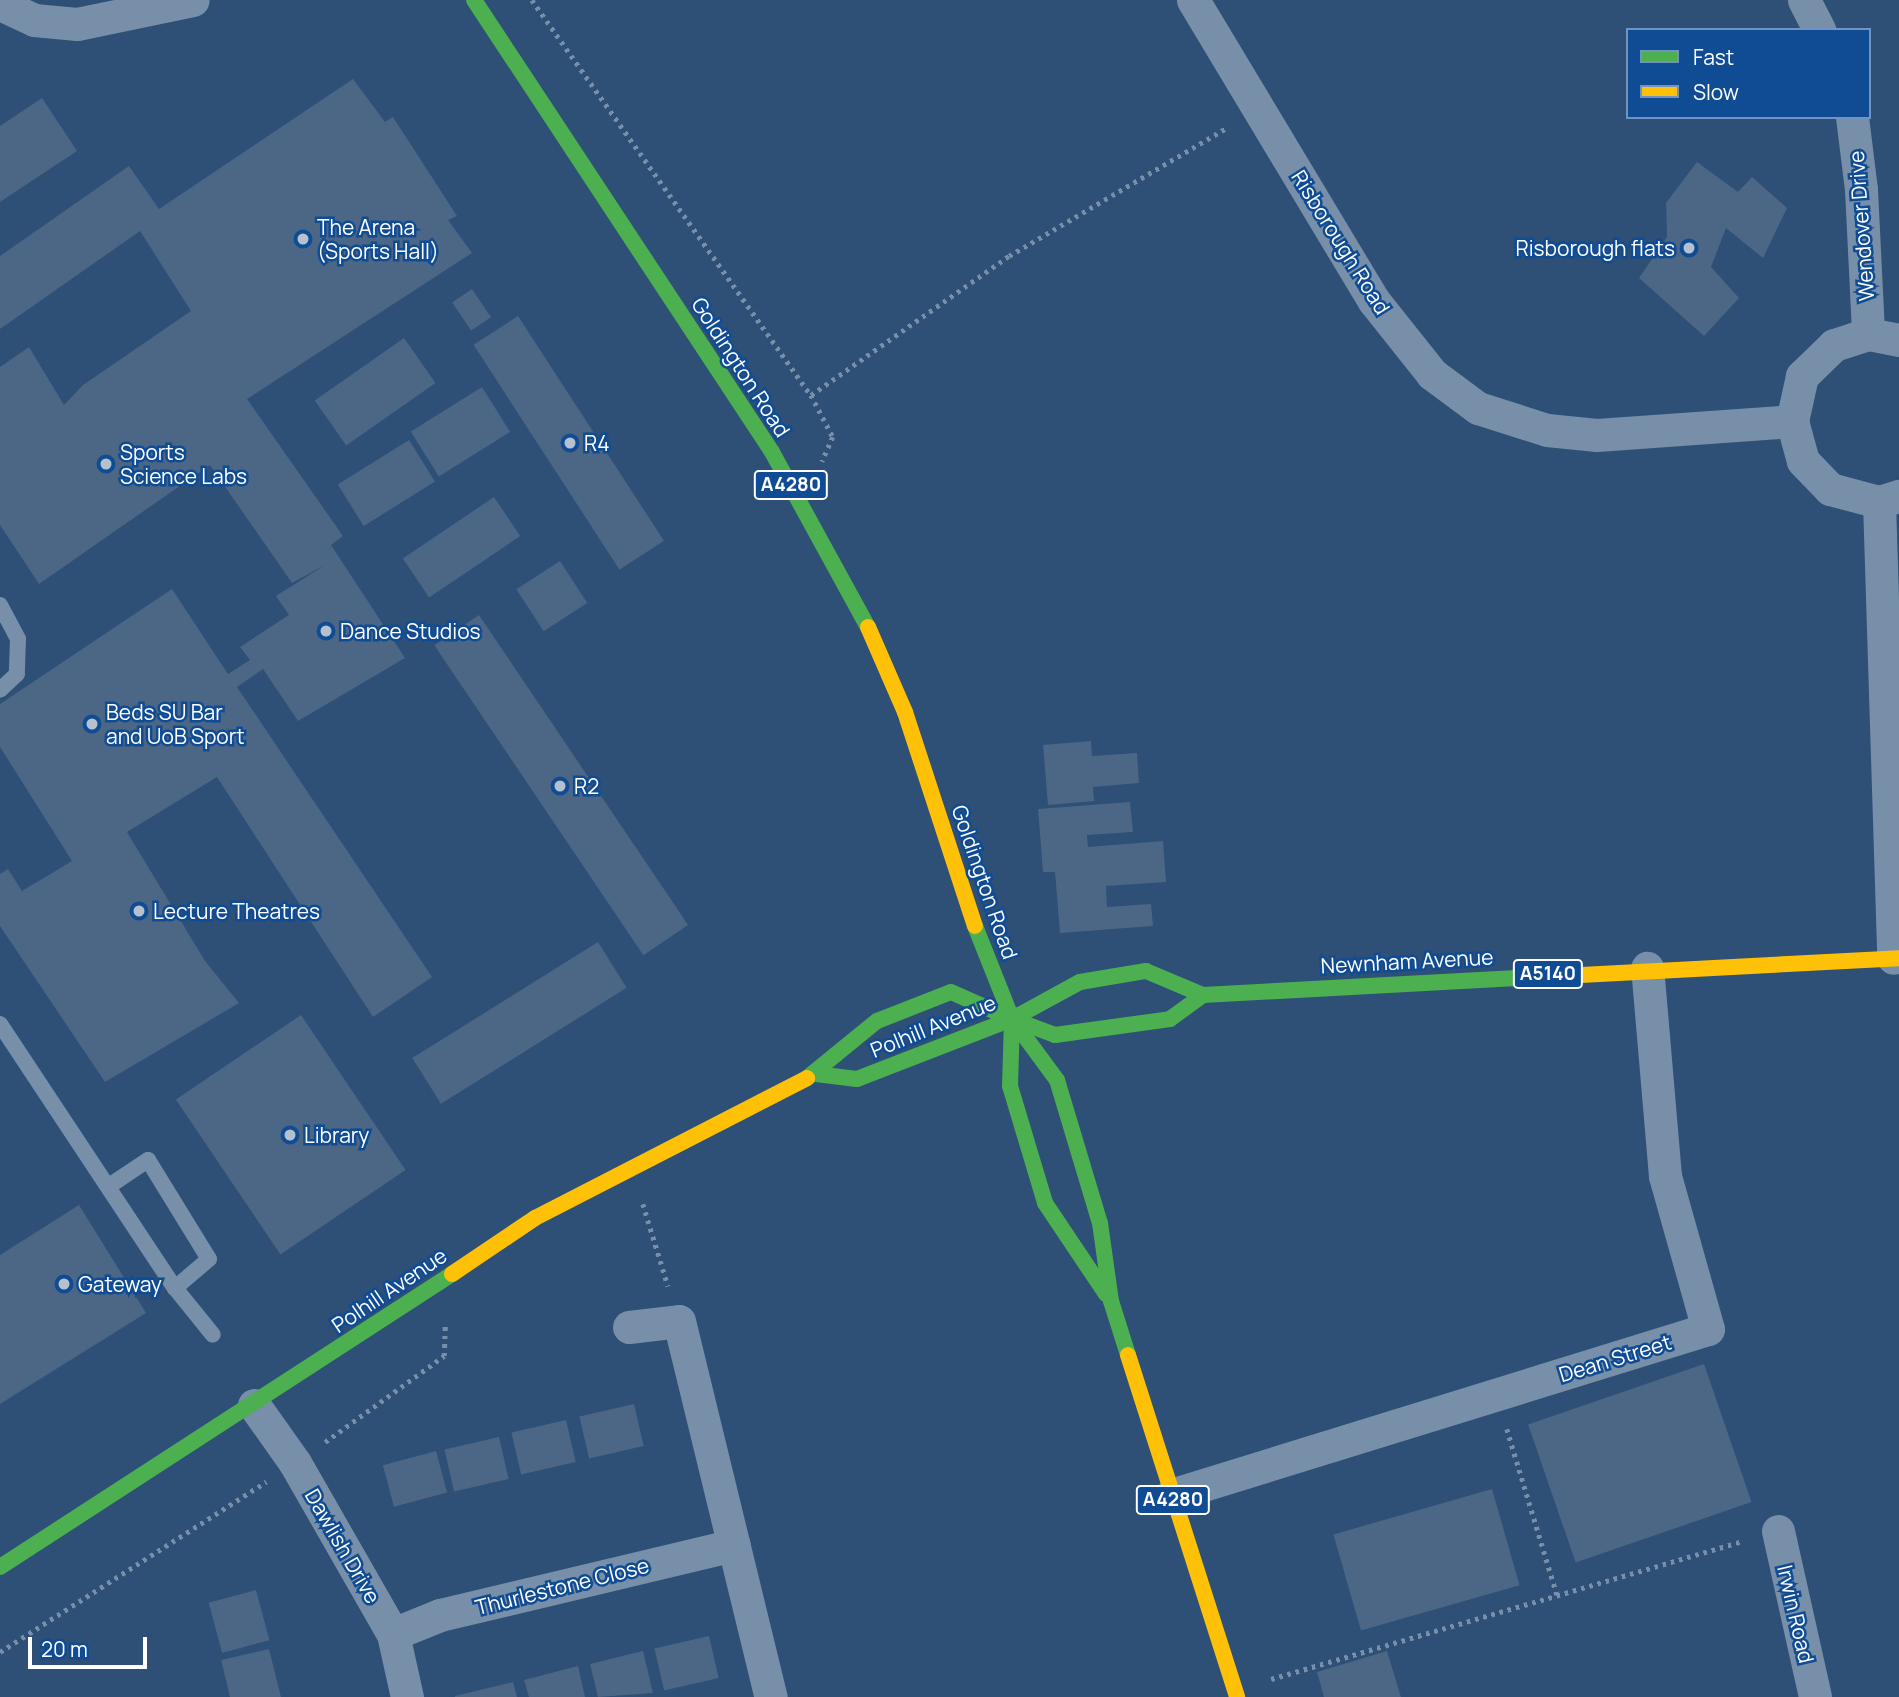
<!DOCTYPE html>
<style>
body{margin:0}
#map{position:relative;width:1899px;height:1697px;overflow:hidden;background:#2e4f76;font-family:Manrope,sans-serif}
div>[style]{position:absolute}
.building>*{inset:0;background:#4c6685;transform-origin:0 0}
.path>*{height:4.5px;margin-top:-2.25px;transform-origin:0;background:repeating-linear-gradient(90deg,#778fa9 0 3.5px,transparent 0 8.5px)}
.lane>*{height:16px;margin:-8px;padding:0 8px;transform-origin:8px;border-radius:8px;background:#778fa9}
.street>*{height:33px;margin:-16.5px;padding:0 16.5px;transform-origin:16.5px;border-radius:16.5px;background:#778fa9}
.fast>*{height:16px;margin:-8px;padding:0 8px;transform-origin:8px;border-radius:8px;background:#4caf50}
.slow>*{height:16px;margin:-8px;padding:0 8px;transform-origin:8px;border-radius:8px;background:#ffc107}
.dots>*{width:19px;height:19px;translate:-50% -50%;box-sizing:border-box;border:4px solid #104c94;border-radius:50%}
span{translate:-50% -50%;white-space:nowrap;text-align:center;line-height:1.15;-webkit-text-stroke:5px #104c94;paint-order:stroke}
.shield-label span{padding:2px 5px;background:#104c94;border:2px solid;border-radius:5px;-webkit-text-stroke-width:0}
.shield-label{font-size:19px;color:#fff;font-weight:700}
.street-label{font-size:21px;color:#fff}
.poi-label{font-size:21px;color:#fff}
.left{translate:0 -50%;text-align:left}
.right{translate:-100% -50%;text-align:right}
.legend{position:absolute;left:1626px;top:28px;width:245px;height:91px;box-sizing:border-box;background:#104c94;border:2px solid #7094bf;margin:0;padding:9px 12px;list-style:none;font-size:21px;color:#fff}
.legend li{display:flex;align-items:center;gap:14px;height:35px}
.legend b{width:35px;border:2px solid #7094bf}
.scale{position:absolute;left:28px;top:1637px;width:119px;height:32px;box-sizing:border-box;border:4px solid #fff;border-top:0;padding-left:9px;font-size:21px;line-height:24px;white-space:nowrap;color:#fff;-webkit-text-stroke:5px #104c94;paint-order:stroke}
</style>
<div id="map">
<div class="building">
<i style="clip-path:polygon(353px 79px,385px 122px,393px 117px,457px 216px,448px 220px,472px 253px,247px 399px,343px 536px,331px 545px,405px 658px,298px 721px,263px 669px,237px 687px,432px 977px,373px 1017px,217px 777px,127px 832px,205px 961px,239px 1003px,105px 1082px,0 926px,0 874px,8px 869px,22px 891px,72px 861px,0 747px,0 704px,172px 589px,228px 674px,250px 660px,240px 647px,289px 615px,276px 596px,325px 565px,292px 583px,210px 465px,39px 584px,0 525px,0 367px,29px 347px,64px 405px,83px 385px,191px 311px,140px 231px,0 329px,0 256px,129px 166px,159px 209px)"></i>
<i style="clip-path:polygon(42px 98px,77px 151px,0 202px,0 126px)"></i>
<i style="clip-path:polygon(1697px 162px,1738px 192px,1752px 177px,1787px 208px,1763px 258px,1726px 228px,1711px 267px,1739px 298px,1704px 336px,1639px 278px,1667px 237px,1666px 203px)"></i>
<i style="left:472px;top:289px;width:34px;height:24px;rotate:56deg"></i>
<i style="left:518px;top:316px;width:268px;height:53px;rotate:57deg"></i>
<i style="left:404px;top:338px;width:55px;height:109px;rotate:55deg"></i>
<i style="left:482px;top:387px;width:53px;height:84px;rotate:58deg"></i>
<i style="left:409px;top:440px;width:49px;height:84px;rotate:58deg"></i>
<i style="left:494px;top:497px;width:47px;height:110px;rotate:56deg"></i>
<i style="left:560px;top:561px;width:50px;height:52px;rotate:57deg"></i>
<i style="left:479px;top:615px;width:374px;height:54px;rotate:56deg"></i>
<i style="clip-path:polygon(1091px 741px,1092px 756px,1137px 753px,1139px 783px,1093px 787px,1094px 801px,1048px 805px,1043px 745px)"></i>
<i style="clip-path:polygon(1130px 802px,1133px 832px,1087px 835px,1088px 847px,1163px 841px,1166px 882px,1106px 886px,1107px 907px,1151px 904px,1153px 926px,1060px 933px,1055px 872px,1043px 872px,1038px 809px)"></i>
<i style="left:598px;top:942px;width:54px;height:219px;rotate:58deg"></i>
<i style="left:301px;top:1015px;width:187px;height:151px;rotate:56deg"></i>
<i style="clip-path:polygon(79px 1205px,146px 1313px,0 1404px,0 1255px)"></i>
<i style="left:1704px;top:1364px;width:146px;height:186px;rotate:71deg"></i>
<i style="left:634px;top:1404px;width:43px;height:56px;rotate:77deg"></i>
<i style="left:566px;top:1420px;width:43px;height:56px;rotate:77deg"></i>
<i style="left:499px;top:1437px;width:43px;height:56px;rotate:77deg"></i>
<i style="left:436px;top:1451px;width:43px;height:55px;rotate:75deg"></i>
<i style="left:1492px;top:1489px;width:100px;height:165px;rotate:74deg"></i>
<i style="left:256px;top:1590px;width:52px;height:49px;rotate:75deg"></i>
<i style="left:709px;top:1636px;width:43px;height:56px;rotate:77deg"></i>
<i style="clip-path:polygon(269px 1649px,281px 1697px,230px 1697px,221px 1660px)"></i>
<i style="clip-path:polygon(643px 1651px,653px 1693px,598px 1697px,590px 1664px)"></i>
<i style="clip-path:polygon(1387px 1651px,1401px 1697px,1324px 1697px,1317px 1672px)"></i>
<i style="clip-path:polygon(578px 1666px,585px 1697px,529px 1697px,524px 1680px)"></i>
<i style="clip-path:polygon(513px 1682px,517px 1697px,455px 1697px,455px 1696px)"></i>
</div>
<div class="path">
<i style="left:532px;top:0;width:484px;rotate:54.8deg"></i>
<i style="left:811px;top:395px;width:47px;rotate:62.4deg"></i>
<i style="left:833px;top:437px;width:27px;rotate:114deg"></i>
<i style="left:811px;top:395px;width:242px;rotate:-35.1deg"></i>
<i style="left:1009px;top:256px;width:254px;rotate:-30.5deg"></i>
<i style="left:643px;top:1204px;width:86px;rotate:73deg"></i>
<i style="left:1507px;top:1429px;width:173px;rotate:73.2deg"></i>
<i style="left:325px;top:1442px;width:147px;rotate:-35.9deg"></i>
<i style="left:444px;top:1356px;width:30px;rotate:-88deg"></i>
<i style="left:0;top:1652px;width:316px;rotate:-32.6deg"></i>
<i style="left:1271px;top:1679px;width:492px;rotate:-16.3deg"></i>
</div>
<div class="lane">
<i style="left:0;top:605px;width:38px;rotate:62deg"></i>
<i style="left:18px;top:639px;width:35px;rotate:92deg"></i>
<i style="left:17px;top:674px;width:23px;rotate:137deg"></i>
<i style="left:0;top:1024px;width:317px;rotate:56.5deg"></i>
<i style="left:175px;top:1288px;width:60px;rotate:51deg"></i>
<i style="left:109px;top:1186px;width:47px;rotate:-33.7deg"></i>
<i style="left:148px;top:1160px;width:116px;rotate:58.4deg"></i>
<i style="left:209px;top:1259px;width:45px;rotate:139.5deg"></i>
</div>
<div class="street">
<i style="left:1193px;top:0;width:351px;rotate:59deg"></i>
<i style="left:1374px;top:301px;width:93px;rotate:51.5deg"></i>
<i style="left:1432px;top:374px;width:57px;rotate:36.5deg"></i>
<i style="left:1478px;top:408px;width:72px;rotate:17.7deg"></i>
<i style="left:1547px;top:430px;width:50px;rotate:5.7deg"></i>
<i style="left:1597px;top:435px;width:196px;rotate:-4.1deg"></i>
<i style="left:1804px;top:0;width:34px;rotate:63deg"></i>
<i style="left:0;top:4px;width:38px;rotate:25deg"></i>
<i style="left:34px;top:20px;width:43px;rotate:5.3deg"></i>
<i style="left:77px;top:24px;width:118px;rotate:-11.7deg"></i>
<i style="left:1852px;top:117px;width:73px;rotate:82.9deg"></i>
<i style="left:1861px;top:189px;width:145px;rotate:87.2deg"></i>
<i style="left:1899px;top:340px;width:32px;rotate:-169deg"></i>
<i style="left:1868px;top:334px;width:36px;rotate:162deg"></i>
<i style="left:1834px;top:345px;width:45px;rotate:135.9deg"></i>
<i style="left:1802px;top:376px;width:46px;rotate:102.5deg"></i>
<i style="left:1792px;top:421px;width:41px;rotate:74.6deg"></i>
<i style="left:1803px;top:461px;width:39px;rotate:46deg"></i>
<i style="left:1830px;top:489px;width:51px;rotate:14.9deg"></i>
<i style="left:1879px;top:502px;width:21px;rotate:-17deg"></i>
<i style="left:1879px;top:502px;width:456px;rotate:88.2deg"></i>
<i style="left:629px;top:1327px;width:50px;rotate:-6.8deg"></i>
<i style="left:679px;top:1321px;width:387px;rotate:76.3deg"></i>
<i style="left:254px;top:1405px;width:71px;rotate:54.7deg"></i>
<i style="left:295px;top:1463px;width:197px;rotate:60.2deg"></i>
<i style="left:393px;top:1634px;width:65px;rotate:77.5deg"></i>
<i style="left:1171px;top:1495px;width:562px;rotate:-17.18deg"></i>
<i style="left:1708px;top:1329px;width:159px;rotate:-105.7deg"></i>
<i style="left:1665px;top:1176px;width:209px;rotate:-94.9deg"></i>
<i style="left:1778px;top:1531px;width:170px;rotate:77.4deg"></i>
<i style="left:393px;top:1634px;width:51px;rotate:-22deg"></i>
<i style="left:440px;top:1615px;width:302px;rotate:-13.4deg"></i>
</div>
<div class="fast">
<i style="left:474px;top:0;width:541px;rotate:56.6deg"></i>
<i style="left:772px;top:452px;width:200px;rotate:61.3deg"></i>
<i style="left:975px;top:926px;width:100px;rotate:68.3deg"></i>
<i style="left:1012px;top:1019px;width:76px;rotate:53.6deg"></i>
<i style="left:1057px;top:1080px;width:149px;rotate:73.3deg"></i>
<i style="left:1100px;top:1223px;width:79px;rotate:82deg"></i>
<i style="left:1111px;top:1301px;width:57px;rotate:72.5deg"></i>
<i style="left:1012px;top:1019px;width:46px;rotate:20.4deg"></i>
<i style="left:1055px;top:1035px;width:116px;rotate:-7.9deg"></i>
<i style="left:1170px;top:1019px;width:41px;rotate:-36deg"></i>
<i style="left:1203px;top:995px;width:319px;rotate:-3.1deg"></i>
<i style="left:1012px;top:1019px;width:67px;rotate:91.7deg"></i>
<i style="left:1010px;top:1086px;width:122px;rotate:73.3deg"></i>
<i style="left:1045px;top:1203px;width:110px;rotate:56.2deg"></i>
<i style="left:1012px;top:1019px;width:77px;rotate:-28.6deg"></i>
<i style="left:1080px;top:982px;width:67px;rotate:-9.5deg"></i>
<i style="left:1146px;top:971px;width:62px;rotate:22.8deg"></i>
<i style="left:816px;top:1074px;width:41px;rotate:7deg"></i>
<i style="left:857px;top:1079px;width:166px;rotate:-21.2deg"></i>
<i style="left:807px;top:1078px;width:90px;rotate:-39.2deg"></i>
<i style="left:877px;top:1021px;width:79px;rotate:-21.4deg"></i>
<i style="left:951px;top:992px;width:67px;rotate:23.9deg"></i>
<i style="left:0;top:1567px;width:539px;rotate:-32.95deg"></i>
</div>
<div class="slow">
<i style="left:868px;top:627px;width:93px;rotate:66.5deg"></i>
<i style="left:905px;top:712px;width:225px;rotate:71.9deg"></i>
<i style="left:1522px;top:978px;width:378px;rotate:-3deg"></i>
<i style="left:452px;top:1274px;width:100px;rotate:-34deg"></i>
<i style="left:535px;top:1218px;width:306px;rotate:-27.2deg"></i>
<i style="left:1128px;top:1355px;width:359px;rotate:72.3deg"></i>
</div>
<div class="dots">
<i style="left:303px;top:239px;background:#b6c1cf"></i>
<i style="left:1689px;top:248px;background:#b6c1cf"></i>
<i style="left:570px;top:443px;background:#b6c1cf"></i>
<i style="left:106px;top:464px;background:#b6c1cf"></i>
<i style="left:326px;top:631px;background:#b6c1cf"></i>
<i style="left:92px;top:724px;background:#b6c1cf"></i>
<i style="left:560px;top:786px;background:#b6c1cf"></i>
<i style="left:139px;top:911px;background:#b6c1cf"></i>
<i style="left:290px;top:1135px;background:#b6c1cf"></i>
<i style="left:64px;top:1284px;background:#b6c1cf"></i>
</div>
<div class="shield-label">
<span style="left:791px;top:485px">A4280</span>
<span style="left:1548px;top:974px">A5140</span>
<span style="left:1173px;top:1500px">A4280</span>
</div>
<div class="street-label">
<span style="left:1861px;top:226px;rotate:-94deg">Wendover Drive</span>
<span style="left:1341px;top:242px;rotate:58deg">Risborough Road</span>
<span style="left:741px;top:367px;rotate:57deg">Goldington Road</span>
<span style="left:985px;top:882px;rotate:71deg">Goldington Road</span>
<span style="left:1407px;top:961px;rotate:-3deg">Newnham Avenue</span>
<span style="left:933px;top:1026px;rotate:-22deg">Polhill Avenue</span>
<span style="left:389px;top:1290px;rotate:-34deg">Polhill Avenue</span>
<span style="left:1615px;top:1358px;rotate:-17deg">Dean Street</span>
<span style="left:343px;top:1546px;rotate:60deg">Dawlish Drive</span>
<span style="left:562px;top:1586px;rotate:-14deg">Thurlestone Close</span>
<span style="left:1796px;top:1614px;rotate:77deg">Irwin Road</span>
</div>
<div class="poi-label">
<span class="left" style="left:317px;top:239px">The Arena<br>(Sports Hall)</span>
<span class="right" style="left:1675px;top:248px">Risborough flats</span>
<span class="left" style="left:584px;top:443px">R4</span>
<span class="left" style="left:120px;top:464px">Sports<br>Science Labs</span>
<span class="left" style="left:340px;top:631px">Dance Studios</span>
<span class="left" style="left:106px;top:724px">Beds SU Bar<br>and UoB Sport</span>
<span class="left" style="left:574px;top:786px">R2</span>
<span class="left" style="left:153px;top:911px">Lecture Theatres</span>
<span class="left" style="left:304px;top:1135px">Library</span>
<span class="left" style="left:78px;top:1284px">Gateway</span>
</div>
<ul class="legend">
<li><b style="height:9px;background:#4caf50"></b>Fast</li>
<li><b style="height:9px;background:#ffc107"></b>Slow</li>
</ul>
<div class="scale">20 m</div>
</div>
